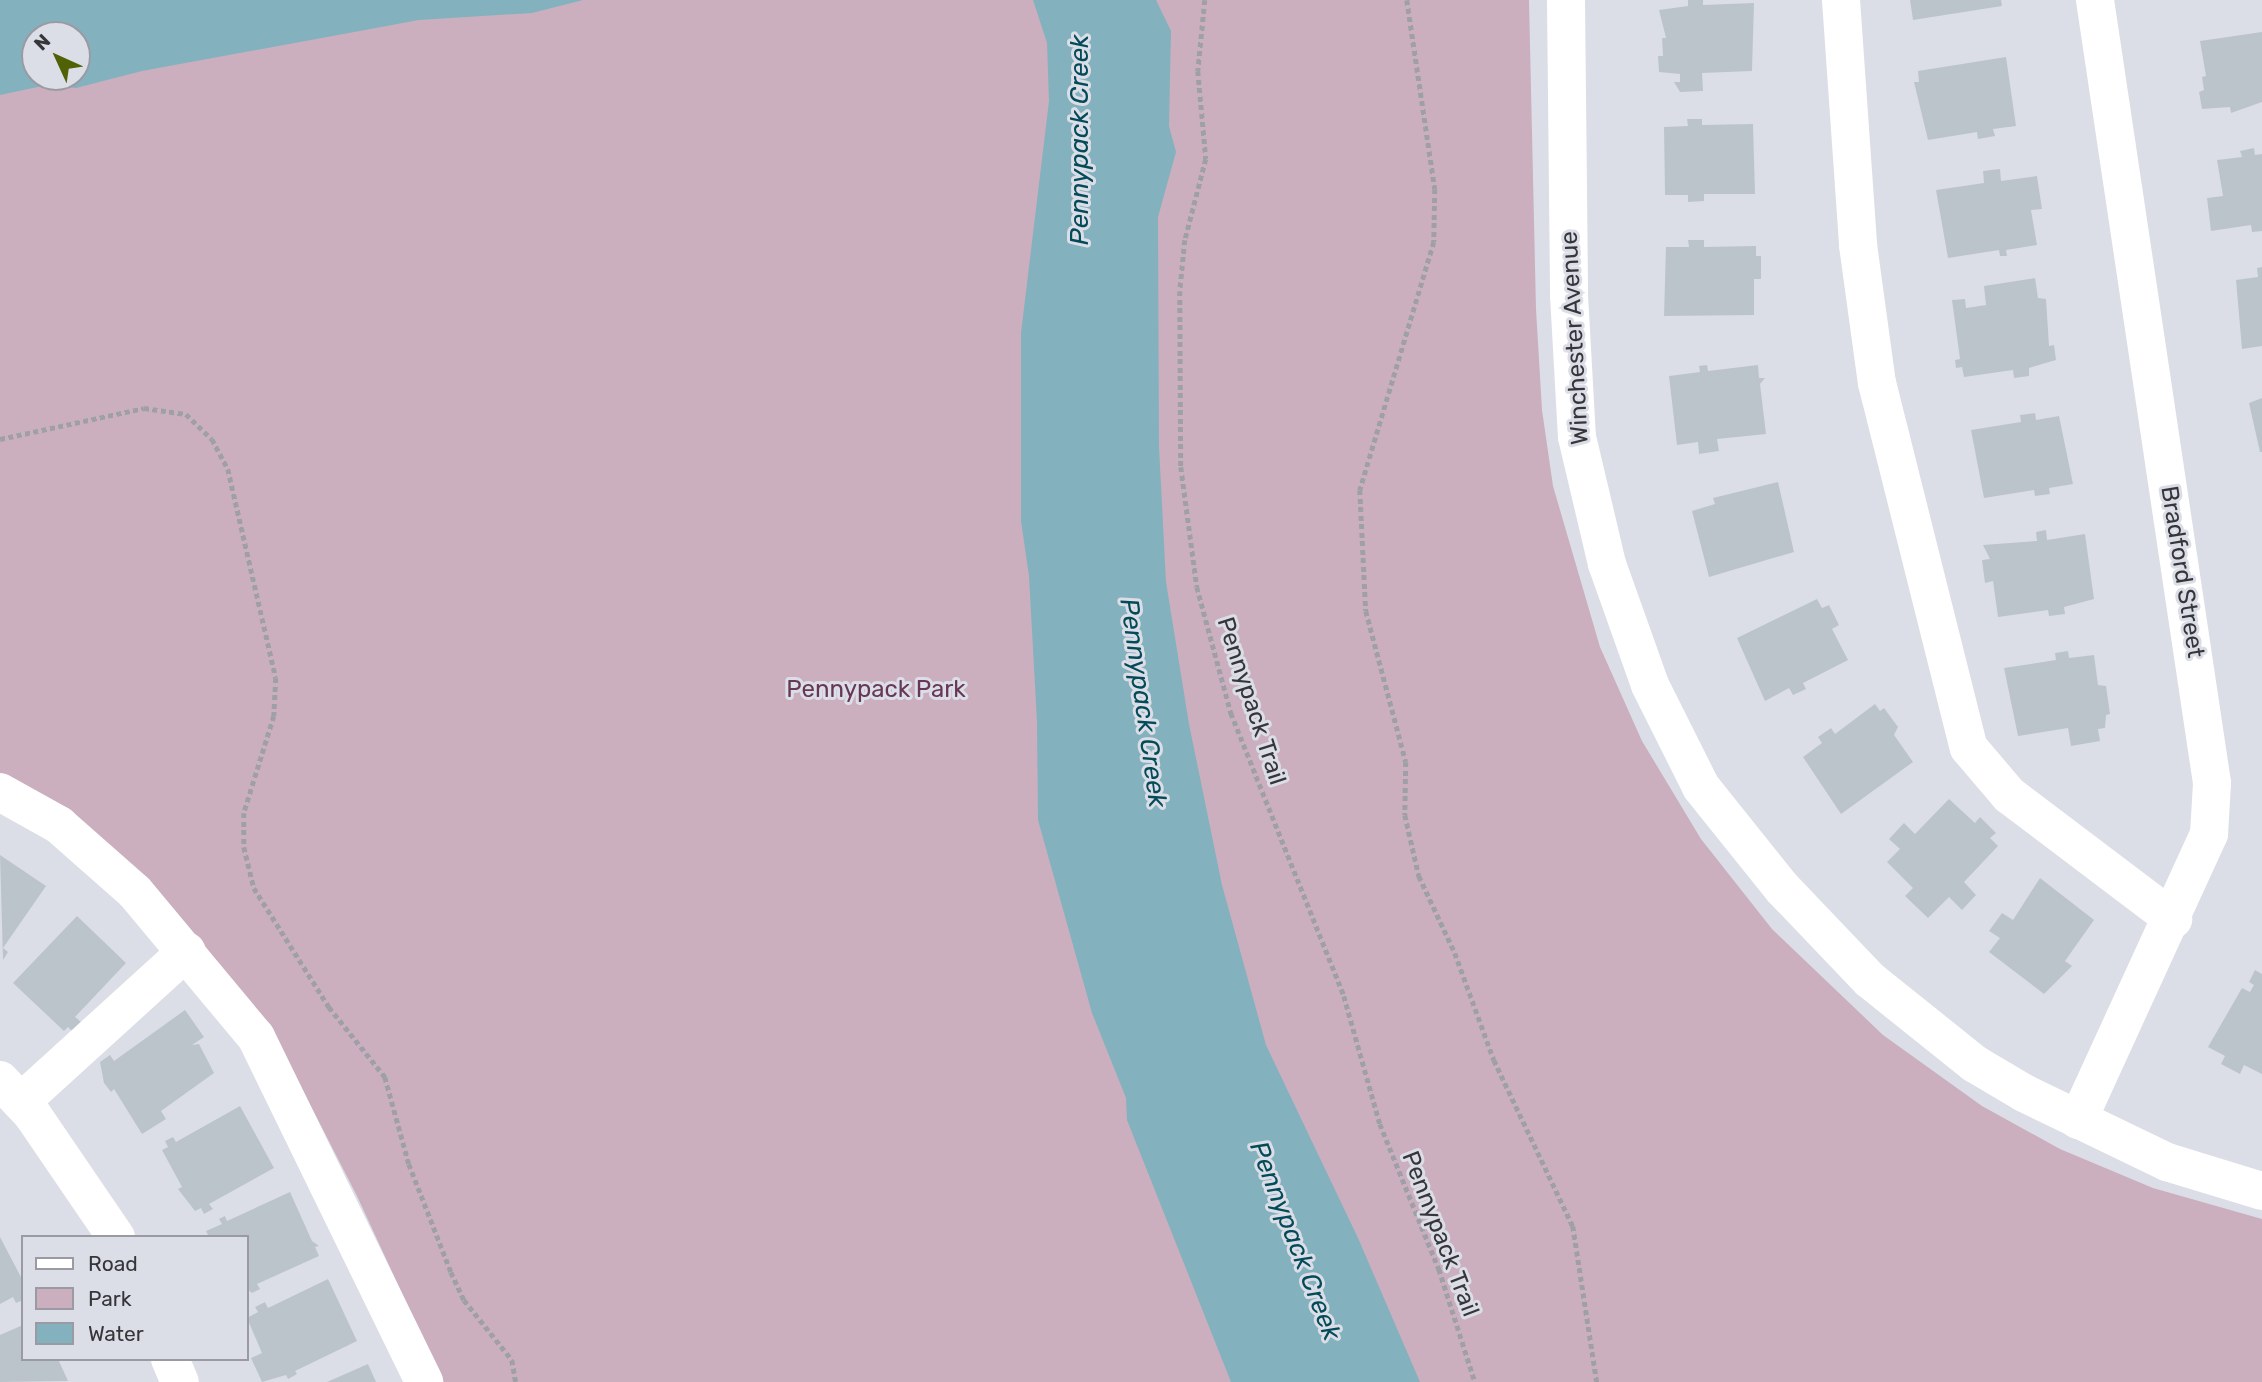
<!DOCTYPE html>
<style>
body{margin:0}
#map{position:relative;width:2262px;height:1382px;overflow:hidden;background:#dcdee7;font-family:Rubik,sans-serif}
div>[style]{position:absolute}
.green>*{inset:0;background:#cbafbf}
.water>*{inset:0;background:#83b1be}
.building>*{inset:0;background:#bcc4cb}
.path>*{height:4.5px;margin-top:-2.25px;transform-origin:0;background:repeating-linear-gradient(90deg,#9fa0a7 0 5px,transparent 0 8.5px)}
.minor>*{height:38px;margin:-19px;padding:0 19px;transform-origin:19px;border-radius:19px;background:#fff}
span{translate:-50% -50%;white-space:nowrap;text-align:center;line-height:1.15;-webkit-text-stroke:6px #dcdee7;paint-order:stroke}
.street-label{font-size:24px;color:#36363a}
.park-label{font-size:24px;color:#683756}
.water-label{font-size:26px;color:#044b59;font-style:italic}
.legend{position:absolute;left:21px;top:1235px;width:228px;height:126px;box-sizing:border-box;background:#dcdee7;border:2px solid #9a9ba2;margin:0;padding:9px 12px;list-style:none;font-size:21px;color:#36363a}
.legend li{display:flex;align-items:center;gap:14px;height:35px}
.legend b{width:35px;border:2px solid #9a9ba2}
.north{position:absolute;left:21px;top:21px;width:70px;height:70px;box-sizing:border-box;background:#dcdee7;border:2px solid #9a9ba2;border-radius:50%;rotate:315deg;font-size:19px;font-weight:700;line-height:28px;text-align:center;color:#36363a}
.north::after{content:'';display:block;margin:auto;width:24px;height:32px;background:#516105;clip-path:polygon(50% 0,100% 100%,50% 72%,0 100%)}
</style>
<div id="map">
<div class="green">
<i style="clip-path:polygon(evenodd,0 0,1529px 0,1536px 309px,1542px 410px,1553px 486px,1600px 647px,1642px 741px,1701px 839px,1772px 929px,1883px 1035px,1982px 1106px,2060px 1149px,2153px 1188px,2262px 1219px,2262px 1382px,443px 1382px,357px 1196px,278px 1042px,0 777px,0 0,35px 35px,77px 35px,77px 77px,35px 77px,35px 35px)"></i>
</div>
<div class="water">
<i style="clip-path:polygon(evenodd,0 0,583px 0,532px 13px,419px 20px,142px 71px,76px 88px,47px 85px,0 95px,0 0,35px 35px,77px 35px,77px 77px,35px 77px,35px 35px)"></i>
<i style="clip-path:polygon(1033px 0,1156px 0,1171px 31px,1169px 126px,1176px 152px,1158px 217px,1159px 447px,1166px 582px,1189px 724px,1222px 885px,1266px 1045px,1358px 1238px,1420px 1382px,1231px 1382px,1127px 1120px,1126px 1098px,1092px 1013px,1038px 820px,1037px 722px,1029px 576px,1021px 521px,1021px 333px,1049px 101px,1047px 43px)"></i>
</div>
<div class="building">
<i style="clip-path:polygon(1688px 0,1703px 0,1703px 5px,1754px 3px,1752px 71px,1702px 73px,1703px 91px,1680px 92px,1674px 82px,1680px 82px,1680px 74px,1659px 72px,1658px 56px,1663px 56px,1662px 38px,1666px 38px,1659px 10px,1688px 6px)"></i>
<i style="clip-path:polygon(1910px 0,2001px 0,2002px 6px,1913px 20px)"></i>
<i style="clip-path:polygon(2262px 32px,2262px 102px,2231px 113px,2230px 107px,2202px 109px,2199px 92px,2204px 90px,2202px 77px,2206px 76px,2200px 41px)"></i>
<i style="clip-path:polygon(2006px 57px,2016px 126px,1993px 129px,1995px 136px,1978px 139px,1977px 132px,1928px 140px,1914px 82px,1919px 82px,1918px 71px)"></i>
<i style="clip-path:polygon(1687px 119px,1702px 119px,1702px 125px,1753px 124px,1755px 194px,1704px 194px,1704px 201px,1688px 202px,1688px 195px,1665px 195px,1664px 127px,1688px 126px)"></i>
<i style="clip-path:polygon(2254px 148px,2255px 155px,2262px 154px,2262px 231px,2252px 232px,2251px 225px,2211px 231px,2207px 198px,2223px 196px,2217px 160px,2242px 157px,2240px 151px)"></i>
<i style="clip-path:polygon(2000px 169px,2001px 181px,2037px 176px,2042px 209px,2031px 210px,2037px 245px,2006px 250px,2007px 256px,2000px 256px,1999px 250px,1948px 258px,1936px 190px,1984px 183px,1983px 171px)"></i>
<i style="clip-path:polygon(1688px 240px,1704px 240px,1704px 247px,1756px 246px,1756px 256px,1761px 256px,1761px 279px,1754px 279px,1754px 315px,1664px 316px,1666px 247px,1689px 247px)"></i>
<i style="clip-path:polygon(2262px 267px,2262px 346px,2242px 349px,2236px 280px,2258px 277px,2257px 268px)"></i>
<i style="clip-path:polygon(2035px 278px,2038px 298px,2046px 299px,2049px 346px,2054px 345px,2056px 360px,2029px 368px,2029px 376px,2014px 378px,2013px 370px,1964px 377px,1962px 367px,1956px 368px,1955px 360px,1960px 359px,1952px 300px,1965px 299px,1966px 308px,1986px 305px,1984px 286px)"></i>
<i style="clip-path:polygon(1707px 365px,1708px 371px,1758px 365px,1759px 378px,1765px 378px,1760px 384px,1766px 434px,1717px 439px,1719px 451px,1699px 454px,1698px 442px,1677px 445px,1669px 376px,1700px 372px,1699px 366px)"></i>
<i style="clip-path:polygon(2262px 398px,2262px 452px,2260px 452px,2249px 403px)"></i>
<i style="clip-path:polygon(2035px 413px,2036px 420px,2059px 416px,2073px 484px,2049px 488px,2050px 494px,2035px 496px,2034px 490px,1984px 498px,1971px 430px,2021px 422px,2020px 415px)"></i>
<i style="clip-path:polygon(1778px 482px,1794px 552px,1709px 577px,1692px 511px,1715px 504px,1713px 498px)"></i>
<i style="clip-path:polygon(2046px 530px,2047px 540px,2085px 534px,2094px 599px,2064px 607px,2065px 614px,2049px 616px,2048px 610px,1998px 617px,1993px 581px,1985px 583px,1982px 560px,1990px 559px,1983px 545px,2037px 541px,2036px 532px)"></i>
<i style="clip-path:polygon(1817px 599px,1822px 608px,1829px 605px,1839px 625px,1832px 629px,1848px 660px,1803px 683px,1806px 689px,1793px 695px,1789px 688px,1765px 701px,1737px 638px)"></i>
<i style="clip-path:polygon(2068px 651px,2069px 658px,2094px 655px,2098px 685px,2106px 686px,2110px 714px,2106px 715px,2105px 728px,2098px 729px,2100px 741px,2071px 746px,2068px 728px,2018px 736px,2004px 668px,2056px 660px,2055px 653px)"></i>
<i style="clip-path:polygon(1875px 704px,1880px 711px,1884px 708px,1898px 727px,1894px 735px,1913px 762px,1841px 814px,1803px 757px,1822px 743px,1818px 737px,1831px 728px,1835px 734px)"></i>
<i style="clip-path:polygon(1949px 799px,1975px 823px,1980px 817px,1996px 833px,1990px 838px,1998px 846px,1964px 882px,1976px 895px,1962px 910px,1949px 897px,1928px 918px,1905px 896px,1913px 888px,1887px 862px,1900px 849px,1889px 839px,1904px 823px,1915px 834px)"></i>
<i style="clip-path:polygon(0 855px,46px 886px,3px 948px,8px 952px,3px 960px)"></i>
<i style="clip-path:polygon(2040px 878px,2094px 920px,2065px 961px,2072px 966px,2044px 994px,1989px 952px,2000px 938px,1989px 931px,2002px 913px,2013px 920px)"></i>
<i style="clip-path:polygon(77px 916px,126px 963px,75px 1017px,81px 1022px,72px 1031px,68px 1027px,64px 1031px,13px 983px)"></i>
<i style="clip-path:polygon(2255px 970px,2262px 974px,2262px 1074px,2244px 1065px,2240px 1074px,2221px 1064px,2225px 1056px,2208px 1047px,2242px 988px,2250px 992px,2254px 985px,2249px 982px)"></i>
<i style="clip-path:polygon(185px 1010px,204px 1037px,192px 1045px,199px 1044px,214px 1073px,161px 1111px,166px 1119px,142px 1134px,114px 1089px,111px 1092px,104px 1083px,100px 1062px,110px 1055px,114px 1061px)"></i>
<i style="clip-path:polygon(240px 1106px,274px 1168px,209px 1204px,213px 1209px,204px 1214px,201px 1208px,195px 1211px,178px 1189px,182px 1187px,162px 1150px,168px 1147px,165px 1141px,173px 1137px,176px 1142px)"></i>
<i style="clip-path:polygon(290px 1192px,312px 1241px,319px 1246px,315px 1247px,319px 1256px,257px 1284px,260px 1289px,252px 1293px,247px 1289px,247px 1237px,209px 1237px,206px 1231px,222px 1224px,219px 1219px,225px 1216px,227px 1221px)"></i>
<i style="clip-path:polygon(0 1237px,23px 1281px,23px 1300px,16px 1303px,13px 1297px,0 1304px)"></i>
<i style="clip-path:polygon(328px 1279px,357px 1341px,295px 1371px,297px 1374px,288px 1379px,286px 1375px,262px 1382px,251px 1358px,262px 1353px,247px 1318px,258px 1312px,255px 1307px,265px 1302px,268px 1308px)"></i>
<i style="clip-path:polygon(23px 1325px,23px 1359px,58px 1359px,68px 1381px,0 1382px,0 1335px)"></i>
<i style="clip-path:polygon(368px 1364px,376px 1382px,327px 1382px)"></i>
</div>
<div class="path">
<i style="left:1205px;top:0;width:71px;rotate:95.6deg"></i>
<i style="left:1198px;top:71px;width:88px;rotate:84.8deg"></i>
<i style="left:1206px;top:159px;width:84px;rotate:104.5deg"></i>
<i style="left:1185px;top:240px;width:51px;rotate:95.6deg"></i>
<i style="left:1180px;top:291px;width:176px;rotate:89.7deg"></i>
<i style="left:1181px;top:467px;width:121px;rotate:82.4deg"></i>
<i style="left:1197px;top:587px;width:131px;rotate:74.9deg"></i>
<i style="left:1231px;top:713px;width:305px;rotate:68.2deg"></i>
<i style="left:1344px;top:996px;width:133px;rotate:74.3deg"></i>
<i style="left:1380px;top:1124px;width:157px;rotate:67.9deg"></i>
<i style="left:1439px;top:1269px;width:119px;rotate:72.3deg"></i>
<i style="left:1407px;top:0;width:191px;rotate:81.6deg"></i>
<i style="left:1435px;top:189px;width:53px;rotate:91.1deg"></i>
<i style="left:1434px;top:242px;width:259px;rotate:106.6deg"></i>
<i style="left:1360px;top:490px;width:121px;rotate:87.2deg"></i>
<i style="left:1366px;top:611px;width:156px;rotate:75.2deg"></i>
<i style="left:1406px;top:762px;width:53px;rotate:91.1deg"></i>
<i style="left:1405px;top:815px;width:63px;rotate:77.1deg"></i>
<i style="left:1419px;top:876px;width:85px;rotate:64.9deg"></i>
<i style="left:1455px;top:953px;width:114px;rotate:70deg"></i>
<i style="left:1494px;top:1060px;width:184px;rotate:64.6deg"></i>
<i style="left:1573px;top:1226px;width:158px;rotate:81.3deg"></i>
<i style="left:0;top:439px;width:147px;rotate:-12.1deg"></i>
<i style="left:144px;top:408px;width:42px;rotate:8.1deg"></i>
<i style="left:186px;top:414px;width:36px;rotate:44deg"></i>
<i style="left:212px;top:439px;width:34px;rotate:62deg"></i>
<i style="left:228px;top:469px;width:214px;rotate:77.1deg"></i>
<i style="left:276px;top:678px;width:38px;rotate:93deg"></i>
<i style="left:274px;top:716px;width:102px;rotate:107.2deg"></i>
<i style="left:244px;top:813px;width:34px;rotate:90deg"></i>
<i style="left:244px;top:847px;width:42px;rotate:76.3deg"></i>
<i style="left:254px;top:888px;width:141px;rotate:57.8deg"></i>
<i style="left:329px;top:1007px;width:90px;rotate:51.3deg"></i>
<i style="left:385px;top:1077px;width:90px;rotate:74.6deg"></i>
<i style="left:409px;top:1164px;width:116px;rotate:68.7deg"></i>
<i style="left:451px;top:1272px;width:31px;rotate:65deg"></i>
<i style="left:464px;top:1300px;width:77px;rotate:51.3deg"></i>
<i style="left:512px;top:1360px;width:22px;rotate:80deg"></i>
</div>
<div class="minor">
<i style="left:1566px;top:0;width:295px;rotate:89.4deg"></i>
<i style="left:1569px;top:295px;width:142px;rotate:86.8deg"></i>
<i style="left:1577px;top:437px;width:130px;rotate:76.7deg"></i>
<i style="left:1607px;top:564px;width:128px;rotate:70.4deg"></i>
<i style="left:1650px;top:685px;width:114px;rotate:63.4deg"></i>
<i style="left:1701px;top:787px;width:129px;rotate:51.3deg"></i>
<i style="left:1782px;top:888px;width:127px;rotate:46.3deg"></i>
<i style="left:1870px;top:980px;width:134px;rotate:38.7deg"></i>
<i style="left:1975px;top:1064px;width:57px;rotate:30.6deg"></i>
<i style="left:2024px;top:1093px;width:159px;rotate:25.8deg"></i>
<i style="left:2167px;top:1162px;width:99px;rotate:17deg"></i>
<i style="left:1841px;top:0;width:246px;rotate:86deg"></i>
<i style="left:1858px;top:245px;width:139px;rotate:82.2deg"></i>
<i style="left:1877px;top:383px;width:376px;rotate:75.9deg"></i>
<i style="left:1969px;top:748px;width:62px;rotate:49.6deg"></i>
<i style="left:2009px;top:795px;width:206px;rotate:37.1deg"></i>
<i style="left:0;top:792px;width:68px;rotate:29.2deg"></i>
<i style="left:59px;top:825px;width:101px;rotate:41.4deg"></i>
<i style="left:135px;top:892px;width:189px;rotate:50.2deg"></i>
<i style="left:256px;top:1037px;width:384px;rotate:64deg"></i>
<i style="left:0;top:1080px;width:47px;rotate:46.7deg"></i>
<i style="left:32px;top:1114px;width:149px;rotate:55.7deg"></i>
<i style="left:21px;top:1102px;width:224px;rotate:-42.3deg"></i>
<i style="left:2078px;top:1120px;width:315px;rotate:-65.4deg"></i>
<i style="left:2209px;top:834px;width:51px;rotate:-86.6deg"></i>
<i style="left:2212px;top:783px;width:792px;rotate:-98.5deg"></i>
<i style="left:170px;top:1359px;width:25px;rotate:67deg"></i>
</div>
<div class="street-label">
<span style="left:1575px;top:338px;rotate:-93deg">Winchester Avenue</span>
<span style="left:2182px;top:572px;rotate:81deg">Bradford Street</span>
<span style="left:1251px;top:701px;rotate:72deg">Pennypack Trail</span>
<span style="left:1440px;top:1234px;rotate:69deg">Pennypack Trail</span>
</div>
<div class="park-label">
<span style="left:876px;top:690px">Pennypack Park</span>
</div>
<div class="water-label">
<span style="left:1080px;top:140px;rotate:-90deg">Pennypack Creek</span>
<span style="left:1143px;top:703px;rotate:82deg">Pennypack Creek</span>
<span style="left:1295px;top:1241px;rotate:69deg">Pennypack Creek</span>
</div>
<ul class="legend">
<li><b style="height:9px;background:#fff"></b>Road</li>
<li><b style="height:19px;background:#cbafbf"></b>Park</li>
<li><b style="height:19px;background:#83b1be"></b>Water</li>
</ul>
<div class="north">N</div>
</div>
